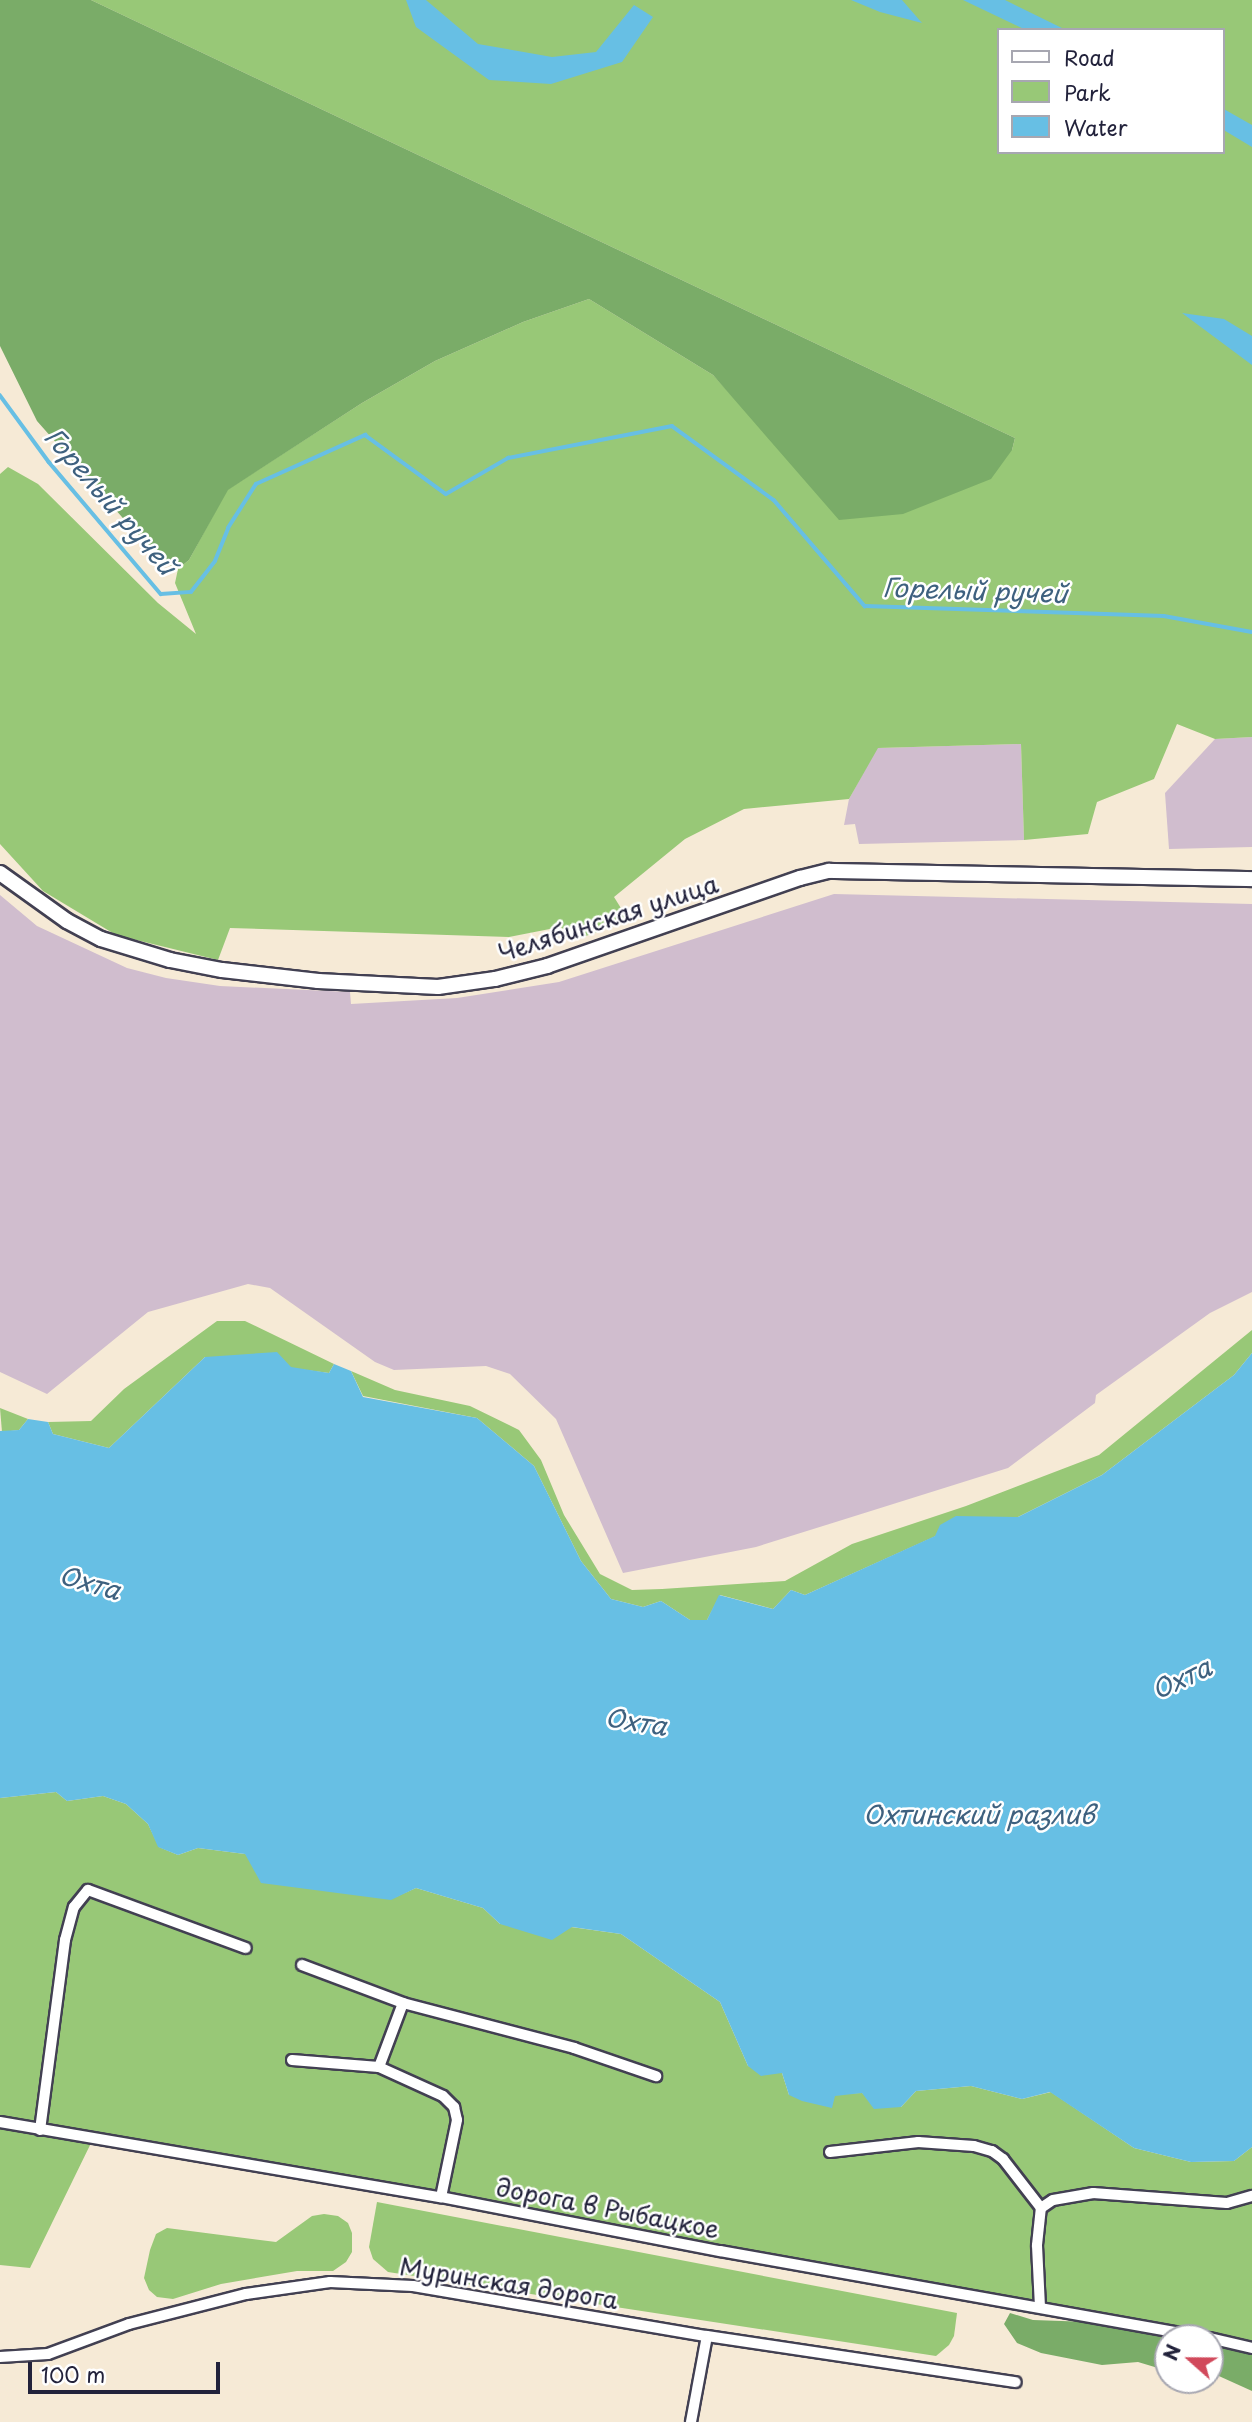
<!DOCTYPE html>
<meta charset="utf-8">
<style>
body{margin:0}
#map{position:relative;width:1252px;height:2422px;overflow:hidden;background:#f6ead6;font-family:"Playpen Sans",sans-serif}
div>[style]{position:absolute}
.industrial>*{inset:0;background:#d0bdce}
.green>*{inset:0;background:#98c877}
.forest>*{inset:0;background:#7aac68}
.water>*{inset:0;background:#67bfe4}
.stream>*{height:3.5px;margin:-1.75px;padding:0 1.75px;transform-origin:1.75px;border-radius:1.75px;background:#67bfe4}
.roads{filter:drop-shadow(2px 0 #424052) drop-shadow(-2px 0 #424052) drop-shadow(0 2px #424052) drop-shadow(0 -2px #424052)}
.minor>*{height:10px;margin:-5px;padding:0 5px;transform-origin:5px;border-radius:5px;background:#fff}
.tertiary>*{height:14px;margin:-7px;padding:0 7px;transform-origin:7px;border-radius:7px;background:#fff}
span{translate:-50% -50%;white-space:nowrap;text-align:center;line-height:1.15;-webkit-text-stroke:5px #fff;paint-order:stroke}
.street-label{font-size:24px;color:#22223b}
.water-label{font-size:26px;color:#3e617f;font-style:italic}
.legend{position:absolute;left:997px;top:28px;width:228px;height:126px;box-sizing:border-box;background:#fff;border:2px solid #a7a7b1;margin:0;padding:9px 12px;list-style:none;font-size:21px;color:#22223b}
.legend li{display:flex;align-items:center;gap:14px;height:35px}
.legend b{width:35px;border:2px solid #a7a7b1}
.north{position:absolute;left:1154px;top:2324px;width:70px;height:70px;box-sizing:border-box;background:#fff;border:2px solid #a7a7b1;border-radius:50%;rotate:291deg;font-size:19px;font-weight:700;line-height:28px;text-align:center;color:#22223b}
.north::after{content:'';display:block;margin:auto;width:24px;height:32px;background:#d1495b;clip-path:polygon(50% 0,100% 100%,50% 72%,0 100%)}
.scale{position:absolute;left:28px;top:2362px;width:192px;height:32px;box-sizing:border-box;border:4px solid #22223b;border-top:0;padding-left:9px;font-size:21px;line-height:24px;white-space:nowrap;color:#22223b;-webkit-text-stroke:5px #fff;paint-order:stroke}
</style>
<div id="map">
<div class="industrial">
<i style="clip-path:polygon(1252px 737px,1252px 847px,1169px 849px,1165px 793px,1215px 739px)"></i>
<i style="clip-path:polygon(1021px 744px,1024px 840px,859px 844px,855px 824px,844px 825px,849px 799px,877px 748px)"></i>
<i style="clip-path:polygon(834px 894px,1252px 904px,1252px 1292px,1210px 1313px,1096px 1395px,1095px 1403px,1008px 1468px,756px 1547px,623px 1573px,556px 1419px,510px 1374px,486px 1366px,394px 1370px,375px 1362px,270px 1288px,248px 1284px,148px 1312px,47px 1394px,0 1372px,0 895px,37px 926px,127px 968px,166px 978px,220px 986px,350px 992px,351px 1004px,457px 998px,559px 982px)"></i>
</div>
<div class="green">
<i style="clip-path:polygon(evenodd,91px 0,1252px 0,1252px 737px,1215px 739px,1177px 724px,1154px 779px,1097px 802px,1088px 834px,1024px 840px,1021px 744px,878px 748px,849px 799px,744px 809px,685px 839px,614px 897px,629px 921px,580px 938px,560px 927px,509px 937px,230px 928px,218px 960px,116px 935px,43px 891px,0 844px,0 474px,8px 467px,38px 484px,158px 603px,196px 634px,175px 583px,178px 569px,189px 560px,227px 490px,362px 403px,435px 361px,523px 322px,589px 299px,713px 375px,767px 434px,1012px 450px,1015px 438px,91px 0,998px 30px,1222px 30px,1222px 152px,998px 152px,998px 30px)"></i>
<i style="clip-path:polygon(217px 1321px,245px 1321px,334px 1364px,329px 1373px,205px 1357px,109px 1448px,53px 1434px,48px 1422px,91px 1421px,124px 1389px)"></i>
<i style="clip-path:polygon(1252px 1330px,1252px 1353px,1234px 1375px,1102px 1475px,1018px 1517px,956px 1517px,936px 1536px,805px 1595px,791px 1590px,773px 1609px,720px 1595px,707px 1620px,690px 1620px,661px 1601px,643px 1607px,611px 1599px,581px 1561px,534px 1466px,477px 1418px,363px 1396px,351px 1371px,395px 1390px,470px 1406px,519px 1430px,541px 1460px,564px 1515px,600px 1574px,632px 1590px,662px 1589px,785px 1581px,852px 1544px,966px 1506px,1099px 1455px)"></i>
<i style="clip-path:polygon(0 1408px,28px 1419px,19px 1430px,2px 1432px)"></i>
<i style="clip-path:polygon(56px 1792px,67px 1801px,103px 1796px,126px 1804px,148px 1824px,159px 1847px,178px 1855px,198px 1848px,245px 1854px,391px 1899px,416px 1888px,483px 1908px,500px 1924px,571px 1927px,621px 1934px,720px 2002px,748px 2066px,782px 2073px,789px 2095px,862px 2093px,901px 2107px,916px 2091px,971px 2086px,1022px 2099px,1051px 2092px,1134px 2148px,1191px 2162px,1234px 2161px,1252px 2147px,1252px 2344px,93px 2139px,30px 2268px,0 2265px,0 1798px)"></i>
<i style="clip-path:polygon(377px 2202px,957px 2313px,954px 2336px,949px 2345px,936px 2356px,388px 2272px,373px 2259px,369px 2247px)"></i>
<i style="clip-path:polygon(324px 2214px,338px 2216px,348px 2223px,352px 2233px,352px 2252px,346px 2262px,333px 2271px,297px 2271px,221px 2284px,173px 2299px,157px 2297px,149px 2290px,144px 2278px,150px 2250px,156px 2234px,167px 2228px,276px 2242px,312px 2216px)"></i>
</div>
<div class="forest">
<i style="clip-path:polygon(0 0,91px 0,1015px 438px,1012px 450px,991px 479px,903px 514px,839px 520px,713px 375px,589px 299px,523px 322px,435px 361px,362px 403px,228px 490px,189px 560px,178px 569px,160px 560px,37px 421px,0 346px)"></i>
<i style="clip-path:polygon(1010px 2313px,1033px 2320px,1090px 2322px,1181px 2338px,1168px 2338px,1168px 2371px,1138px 2362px,1102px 2365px,1041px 2353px,1017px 2343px,1004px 2324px)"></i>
<i style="clip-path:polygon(1210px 2343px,1252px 2354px,1252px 2391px,1210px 2372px)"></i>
</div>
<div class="water">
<i style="clip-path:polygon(406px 0,426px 0,478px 44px,552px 57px,596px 52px,634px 5px,653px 17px,622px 62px,551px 84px,489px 80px,416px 27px)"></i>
<i style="clip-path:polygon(851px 0,902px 0,922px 23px,880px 12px)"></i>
<i style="clip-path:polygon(963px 0,1005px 0,1066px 30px,1026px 30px)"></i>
<i style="clip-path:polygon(1222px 108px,1252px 125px,1252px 147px,1222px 129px)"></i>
<i style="clip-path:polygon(1182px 313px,1224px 319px,1252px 336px,1252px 365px)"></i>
<i style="clip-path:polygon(277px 1352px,291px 1367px,329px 1373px,334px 1364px,351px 1371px,363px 1397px,477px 1418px,534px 1466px,581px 1561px,611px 1599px,643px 1607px,661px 1601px,690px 1620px,707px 1620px,719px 1595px,773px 1609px,791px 1590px,805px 1595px,935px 1536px,940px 1525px,956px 1516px,1018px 1517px,1102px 1475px,1234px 1375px,1252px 1353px,1252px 2147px,1234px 2161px,1191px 2162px,1134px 2148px,1050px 2092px,1022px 2099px,971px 2086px,916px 2091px,901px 2107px,874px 2109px,862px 2093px,835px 2096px,832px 2108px,802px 2101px,789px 2095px,782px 2073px,761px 2076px,748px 2066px,720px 2002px,621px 1934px,572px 1927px,552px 1940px,500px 1924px,483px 1908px,416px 1888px,391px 1900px,261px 1883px,245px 1854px,198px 1848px,178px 1855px,158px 1847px,148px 1824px,126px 1804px,103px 1796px,67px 1801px,56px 1792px,0 1798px,0 1431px,19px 1430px,28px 1419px,48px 1422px,53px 1434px,109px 1448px,205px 1357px)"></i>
</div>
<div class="stream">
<i style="left:0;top:395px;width:83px;rotate:53.8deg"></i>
<i style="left:49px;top:462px;width:173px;rotate:49.7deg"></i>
<i style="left:161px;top:594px;width:30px;rotate:-4deg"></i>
<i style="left:191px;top:592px;width:39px;rotate:-52deg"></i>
<i style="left:215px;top:561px;width:35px;rotate:-68deg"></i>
<i style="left:228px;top:528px;width:52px;rotate:-57.5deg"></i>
<i style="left:256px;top:484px;width:120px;rotate:-24.2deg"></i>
<i style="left:365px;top:435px;width:100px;rotate:36.1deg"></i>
<i style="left:446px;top:494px;width:72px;rotate:-30.1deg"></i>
<i style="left:508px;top:458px;width:167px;rotate:-11deg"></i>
<i style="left:672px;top:426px;width:126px;rotate:36deg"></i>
<i style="left:774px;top:500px;width:140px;rotate:49.4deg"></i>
<i style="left:865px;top:606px;width:299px;rotate:1.9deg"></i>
<i style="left:1164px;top:616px;width:89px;rotate:10.3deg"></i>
</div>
<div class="roads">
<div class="minor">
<i style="left:302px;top:1965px;width:108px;rotate:20.6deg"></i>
<i style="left:403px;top:2003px;width:177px;rotate:14.7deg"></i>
<i style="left:574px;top:2048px;width:87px;rotate:18.9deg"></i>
<i style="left:292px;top:2060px;width:87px;rotate:4.6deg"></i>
<i style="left:379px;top:2067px;width:70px;rotate:24.4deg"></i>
<i style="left:443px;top:2096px;width:16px;rotate:45deg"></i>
<i style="left:454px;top:2107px;width:13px;rotate:77deg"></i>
<i style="left:457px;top:2120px;width:79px;rotate:101.7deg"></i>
<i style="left:379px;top:2067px;width:68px;rotate:-69.4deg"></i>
<i style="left:0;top:2122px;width:447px;rotate:9.7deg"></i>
<i style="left:441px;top:2197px;width:284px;rotate:11deg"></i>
<i style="left:720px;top:2251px;width:496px;rotate:10.1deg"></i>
<i style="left:40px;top:2130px;width:192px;rotate:-82.5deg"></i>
<i style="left:65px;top:1940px;width:34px;rotate:-75deg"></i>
<i style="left:74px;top:1907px;width:22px;rotate:-51deg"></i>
<i style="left:88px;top:1890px;width:168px;rotate:20.2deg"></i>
<i style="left:830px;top:2152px;width:89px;rotate:-6.5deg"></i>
<i style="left:918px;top:2142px;width:56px;rotate:4.1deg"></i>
<i style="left:974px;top:2146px;width:19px;rotate:16deg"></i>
<i style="left:992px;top:2151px;width:14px;rotate:36deg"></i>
<i style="left:1003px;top:2159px;width:62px;rotate:52.2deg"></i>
<i style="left:1041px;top:2208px;width:14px;rotate:-34deg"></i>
<i style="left:1053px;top:2200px;width:41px;rotate:-9.9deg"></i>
<i style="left:1093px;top:2193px;width:134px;rotate:4.3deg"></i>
<i style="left:1227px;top:2203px;width:26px;rotate:-16deg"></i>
<i style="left:1040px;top:2307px;width:62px;rotate:-92.8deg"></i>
<i style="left:1037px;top:2245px;width:37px;rotate:-84deg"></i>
<i style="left:1210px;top:2338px;width:43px;rotate:13.4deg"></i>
<i style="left:0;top:2357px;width:48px;rotate:-3.6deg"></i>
<i style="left:48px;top:2354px;width:86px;rotate:-20.3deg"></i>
<i style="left:129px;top:2324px;width:121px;rotate:-14.4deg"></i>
<i style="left:246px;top:2294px;width:85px;rotate:-8.1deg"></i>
<i style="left:330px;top:2282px;width:83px;rotate:2.8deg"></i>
<i style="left:413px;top:2286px;width:298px;rotate:9.7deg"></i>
<i style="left:707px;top:2336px;width:312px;rotate:8.5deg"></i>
<i style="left:691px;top:2422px;width:87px;rotate:-79.5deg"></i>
</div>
<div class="tertiary">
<i style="left:0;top:873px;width:82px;rotate:35.6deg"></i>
<i style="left:67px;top:921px;width:38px;rotate:28deg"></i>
<i style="left:101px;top:939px;width:72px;rotate:16.9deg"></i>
<i style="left:170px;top:960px;width:53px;rotate:10.9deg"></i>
<i style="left:222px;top:970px;width:97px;rotate:6.5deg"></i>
<i style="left:318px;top:981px;width:120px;rotate:2.9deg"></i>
<i style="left:438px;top:987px;width:58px;rotate:-8deg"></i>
<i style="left:495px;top:979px;width:54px;rotate:-14deg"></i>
<i style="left:547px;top:966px;width:268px;rotate:-19.2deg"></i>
<i style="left:800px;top:878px;width:30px;rotate:-14deg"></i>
<i style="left:829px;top:871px;width:423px;rotate:1.1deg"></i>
</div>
</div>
<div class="street-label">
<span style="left:608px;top:918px;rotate:-18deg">Челябинская улица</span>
<span style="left:608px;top:2208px;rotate:11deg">дорога в Рыбацкое</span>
<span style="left:509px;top:2283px;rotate:9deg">Муринская дорога</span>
</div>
<div class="water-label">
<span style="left:111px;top:501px;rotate:49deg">Горелый ручей</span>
<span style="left:975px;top:590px;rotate:2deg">Горелый ручей</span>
<span style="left:90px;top:1582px;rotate:16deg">Охта</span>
<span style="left:1181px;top:1678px;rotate:-25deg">Охта</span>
<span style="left:636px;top:1721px;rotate:9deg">Охта</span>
<span style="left:979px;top:1814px">Охтинский разлив</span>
</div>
<ul class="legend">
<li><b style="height:9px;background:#fff"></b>Road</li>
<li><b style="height:19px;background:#98c877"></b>Park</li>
<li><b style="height:19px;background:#67bfe4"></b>Water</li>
</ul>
<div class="north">N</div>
<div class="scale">100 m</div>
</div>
